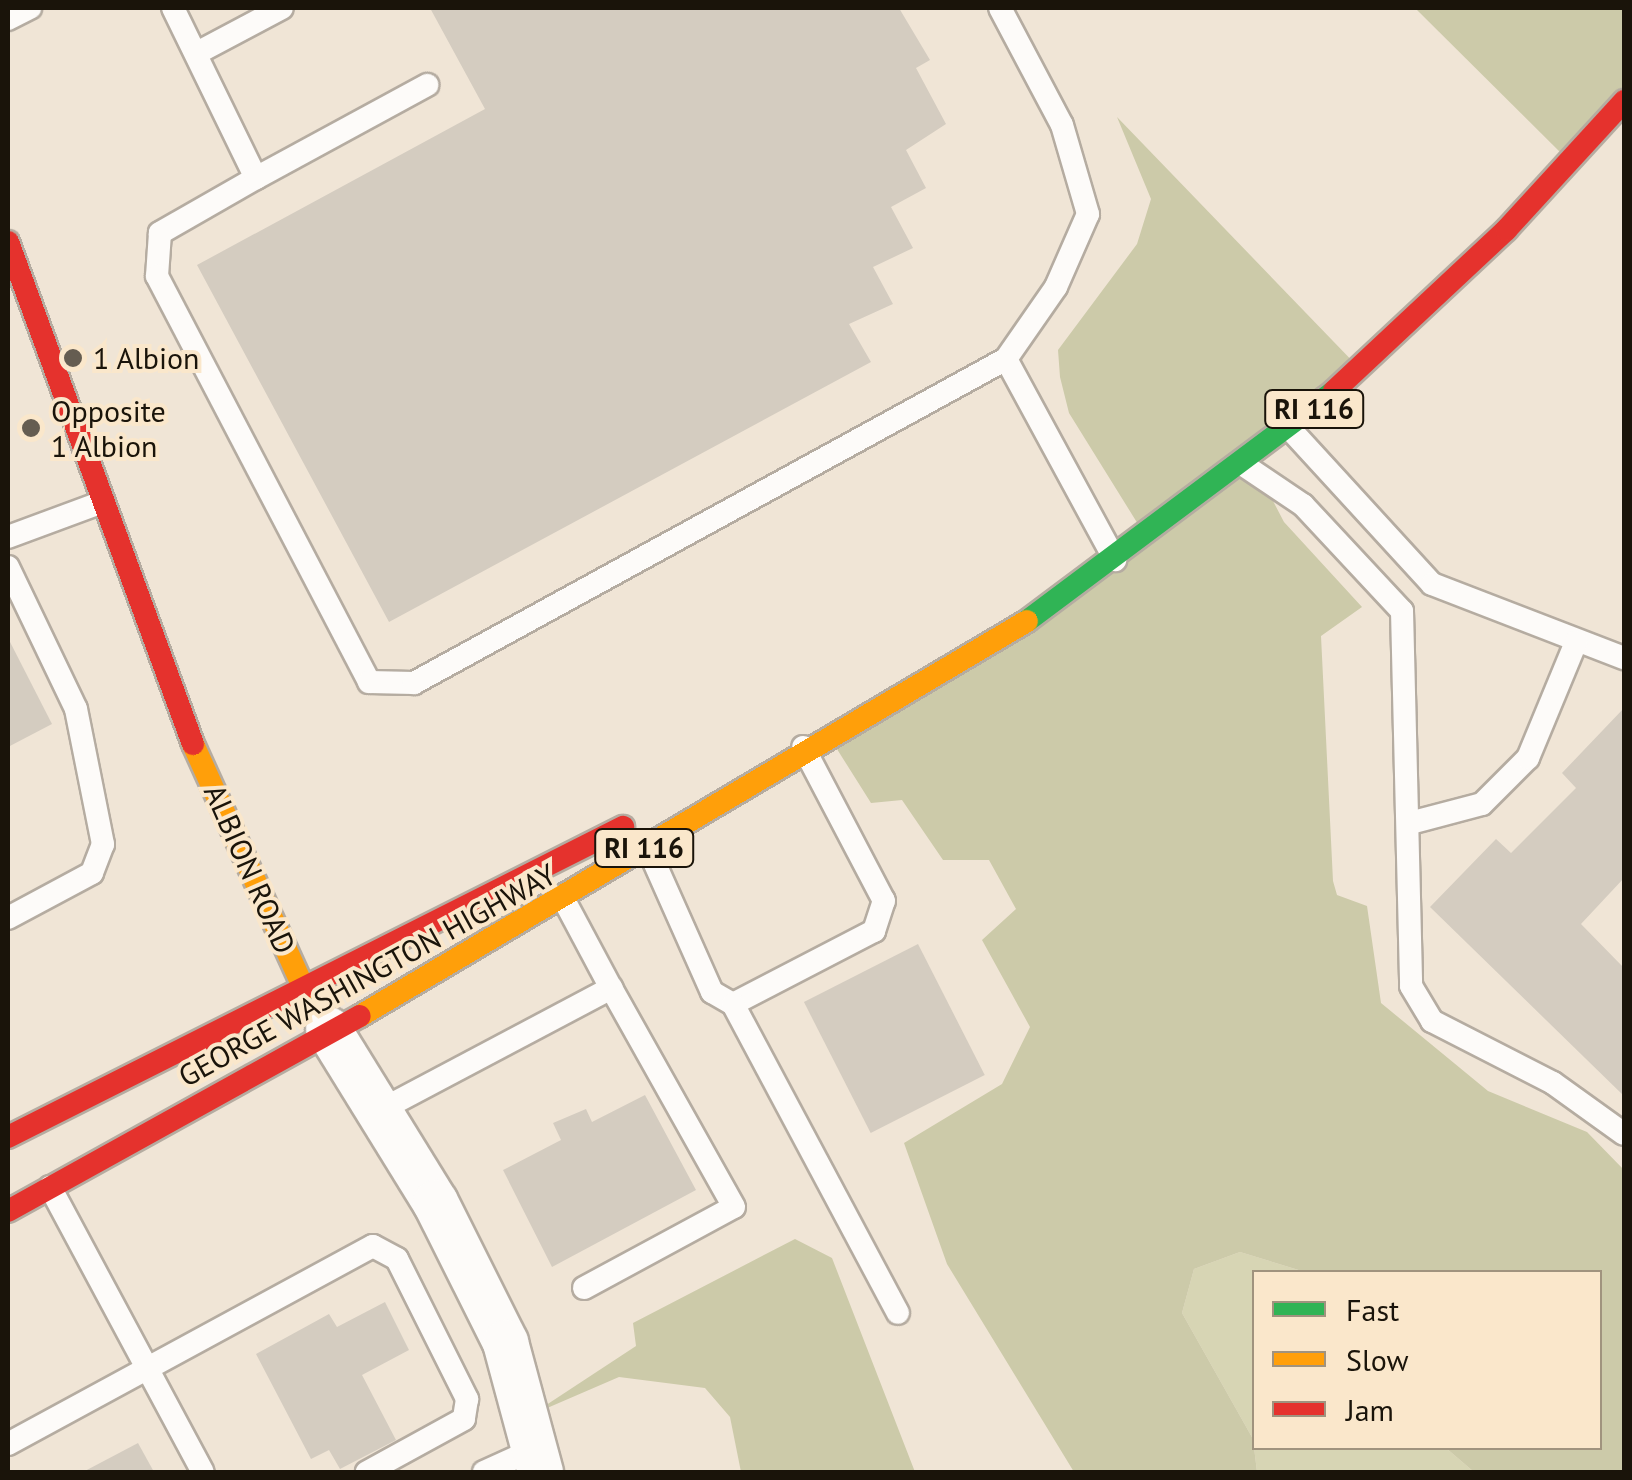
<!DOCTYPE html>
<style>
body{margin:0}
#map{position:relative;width:1632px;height:1480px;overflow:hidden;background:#f0e5d6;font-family:"PT Sans",sans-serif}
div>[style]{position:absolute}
.green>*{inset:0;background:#d7d5b4}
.forest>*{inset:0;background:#cccaa9}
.building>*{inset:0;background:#d4ccc0;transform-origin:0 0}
.roads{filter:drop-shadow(2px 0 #b5aca1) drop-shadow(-2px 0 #b5aca1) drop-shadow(0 2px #b5aca1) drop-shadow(0 -2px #b5aca1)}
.lane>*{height:22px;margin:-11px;padding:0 11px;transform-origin:11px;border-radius:11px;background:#fdfbf9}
.street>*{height:45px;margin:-22.5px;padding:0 22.5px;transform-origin:22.5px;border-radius:22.5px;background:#fdfbf9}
.fast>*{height:22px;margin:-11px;padding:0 11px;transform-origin:11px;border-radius:11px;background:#30b455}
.slow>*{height:22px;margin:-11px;padding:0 11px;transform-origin:11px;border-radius:11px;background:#ff9f0a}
.jam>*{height:22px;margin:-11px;padding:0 11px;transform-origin:11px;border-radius:11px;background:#e5322d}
.dots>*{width:28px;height:28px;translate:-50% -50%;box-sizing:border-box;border:5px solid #fae7cb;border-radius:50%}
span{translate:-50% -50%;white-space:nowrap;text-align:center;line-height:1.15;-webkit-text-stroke:8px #fae7cb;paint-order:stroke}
.shield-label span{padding:2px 8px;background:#fae7cb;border:2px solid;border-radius:8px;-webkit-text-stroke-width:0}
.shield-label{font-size:28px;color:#1a140a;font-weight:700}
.poi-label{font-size:30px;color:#1a140a}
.left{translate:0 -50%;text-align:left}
.street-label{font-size:30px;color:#1a140a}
.frame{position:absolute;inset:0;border:10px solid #1a140a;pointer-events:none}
.legend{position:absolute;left:1252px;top:1270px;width:350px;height:180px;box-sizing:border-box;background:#fae7cb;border:2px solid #a0937e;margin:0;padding:12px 18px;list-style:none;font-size:30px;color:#1a140a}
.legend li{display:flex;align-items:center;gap:20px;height:50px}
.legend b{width:50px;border:2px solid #a0937e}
</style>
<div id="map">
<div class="green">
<i style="clip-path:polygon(1240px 1252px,1305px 1272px,1254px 1272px,1254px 1448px,1446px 1448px,1474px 1472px,1257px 1472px,1253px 1439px,1182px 1313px,1194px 1269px)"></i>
</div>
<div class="forest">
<i style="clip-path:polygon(1415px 8px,1624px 8px,1624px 109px,1569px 161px)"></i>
<i style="clip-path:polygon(1117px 117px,1361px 370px,1251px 459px,1284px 522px,1362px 607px,1321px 636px,1333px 881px,1337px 895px,1367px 906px,1381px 1003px,1488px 1091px,1587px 1132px,1624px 1170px,1624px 1472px,1474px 1472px,1446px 1448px,1600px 1448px,1600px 1272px,1305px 1272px,1240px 1252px,1194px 1269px,1182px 1313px,1253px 1439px,1257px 1472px,1074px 1472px,947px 1264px,904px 1143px,1002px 1084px,1030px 1027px,982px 940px,1016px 909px,989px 860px,943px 860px,902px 800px,871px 803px,830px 738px,1146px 537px,1069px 413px,1060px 377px,1058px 350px,1137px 244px,1151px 199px)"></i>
<i style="clip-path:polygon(795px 1239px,832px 1258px,915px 1472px,741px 1472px,730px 1417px,705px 1388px,619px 1377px,531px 1415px,636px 1346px,633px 1323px)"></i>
</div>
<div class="building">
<i style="clip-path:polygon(430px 8px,899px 8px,930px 60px,916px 68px,946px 124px,906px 150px,926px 188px,891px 207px,913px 248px,873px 267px,893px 304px,849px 324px,871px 362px,389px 622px,197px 265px,485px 109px)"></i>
<i style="clip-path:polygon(8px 638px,52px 724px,8px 747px)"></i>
<i style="clip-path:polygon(1624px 708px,1624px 878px,1581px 924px,1624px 968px,1624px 1096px,1430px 907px,1496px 839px,1511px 853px,1576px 788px,1562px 773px)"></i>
<i style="left:918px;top:944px;width:147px;height:128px;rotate:63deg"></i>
<i style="clip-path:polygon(645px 1095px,696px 1190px,552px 1267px,503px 1170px,561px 1140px,553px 1123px,586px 1109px,592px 1122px)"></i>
<i style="clip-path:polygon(385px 1302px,409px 1350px,362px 1375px,396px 1440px,340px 1469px,329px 1450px,311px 1459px,256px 1354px,329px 1314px,337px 1327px)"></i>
<i style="clip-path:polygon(138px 1443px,154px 1472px,83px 1472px)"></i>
</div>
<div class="roads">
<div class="lane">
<i style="left:173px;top:8px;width:189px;rotate:64deg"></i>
<i style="left:256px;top:178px;width:111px;rotate:150.2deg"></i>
<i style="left:160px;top:233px;width:43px;rotate:94deg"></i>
<i style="left:157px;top:276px;width:458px;rotate:62.4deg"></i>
<i style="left:369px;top:682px;width:45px;rotate:1.3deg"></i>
<i style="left:414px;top:683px;width:675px;rotate:-28.69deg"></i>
<i style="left:1000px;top:8px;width:132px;rotate:62.1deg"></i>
<i style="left:1062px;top:125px;width:93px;rotate:73.7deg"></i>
<i style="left:1088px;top:214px;width:80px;rotate:113.7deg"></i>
<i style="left:1056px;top:287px;width:88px;rotate:124.8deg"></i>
<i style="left:1006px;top:359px;width:229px;rotate:61.5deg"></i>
<i style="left:8px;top:19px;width:25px;rotate:-27deg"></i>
<i style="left:197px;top:53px;width:96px;rotate:-27.9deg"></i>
<i style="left:256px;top:178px;width:195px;rotate:-28.5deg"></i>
<i style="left:1290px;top:429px;width:210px;rotate:47.5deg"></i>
<i style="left:1432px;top:584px;width:206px;rotate:21.1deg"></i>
<i style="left:1245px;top:466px;width:70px;rotate:33.9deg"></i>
<i style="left:1303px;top:505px;width:145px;rotate:47deg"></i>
<i style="left:1402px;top:611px;width:375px;rotate:88.6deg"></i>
<i style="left:1411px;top:986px;width:41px;rotate:59deg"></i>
<i style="left:1432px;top:1021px;width:136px;rotate:27.1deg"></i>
<i style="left:1553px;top:1083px;width:87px;rotate:35.7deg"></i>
<i style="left:8px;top:537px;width:98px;rotate:-20.3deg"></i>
<i style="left:8px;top:567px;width:157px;rotate:64.4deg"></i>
<i style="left:76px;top:709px;width:138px;rotate:78.7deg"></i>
<i style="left:103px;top:844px;width:31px;rotate:111deg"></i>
<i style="left:92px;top:873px;width:95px;rotate:151.8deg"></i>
<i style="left:1410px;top:823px;width:74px;rotate:-14.8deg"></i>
<i style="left:1482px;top:804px;width:65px;rotate:-45deg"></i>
<i style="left:1528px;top:758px;width:126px;rotate:-67.5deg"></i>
<i style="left:647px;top:846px;width:160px;rotate:66deg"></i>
<i style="left:712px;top:992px;width:24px;rotate:30deg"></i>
<i style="left:733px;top:1004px;width:159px;rotate:-27.4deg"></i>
<i style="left:874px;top:931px;width:32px;rotate:-72deg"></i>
<i style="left:884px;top:901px;width:174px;rotate:-117.7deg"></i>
<i style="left:733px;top:1004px;width:350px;rotate:61.9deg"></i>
<i style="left:379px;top:1111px;width:263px;rotate:-27.9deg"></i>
<i style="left:611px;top:988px;width:100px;rotate:-118.1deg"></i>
<i style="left:50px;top:1187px;width:323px;rotate:61.8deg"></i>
<i style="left:584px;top:1288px;width:170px;rotate:-28.4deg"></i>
<i style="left:734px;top:1207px;width:251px;rotate:-119.3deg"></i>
<i style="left:8px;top:1444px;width:415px;rotate:-28.5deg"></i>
<i style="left:373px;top:1246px;width:27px;rotate:28deg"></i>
<i style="left:397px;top:1259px;width:157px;rotate:63.4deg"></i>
<i style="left:467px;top:1399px;width:20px;rotate:99deg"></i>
<i style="left:464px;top:1419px;width:111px;rotate:151.3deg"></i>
<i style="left:484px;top:1472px;width:58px;rotate:-24.4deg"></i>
</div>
<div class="street">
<i style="left:328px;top:1029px;width:203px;rotate:58.3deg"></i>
<i style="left:435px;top:1202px;width:157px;rotate:63.4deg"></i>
<i style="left:505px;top:1342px;width:135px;rotate:74.9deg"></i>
</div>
<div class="fast">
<i style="left:1027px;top:621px;width:384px;rotate:-36.8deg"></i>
</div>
<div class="slow">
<i style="left:193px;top:744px;width:269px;rotate:65.6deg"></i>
<i style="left:360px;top:1016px;width:775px;rotate:-30.63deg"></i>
</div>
<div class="jam">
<i style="left:8px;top:242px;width:535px;rotate:69.77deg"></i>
<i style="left:1334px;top:391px;width:236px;rotate:-43.1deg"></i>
<i style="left:1506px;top:230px;width:175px;rotate:-47.5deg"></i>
<i style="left:8px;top:1137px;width:689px;rotate:-26.75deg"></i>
<i style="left:8px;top:1211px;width:402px;rotate:-29deg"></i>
</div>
</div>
<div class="dots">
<i style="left:73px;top:358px;background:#655d51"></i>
<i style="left:31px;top:428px;background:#655d51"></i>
</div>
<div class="shield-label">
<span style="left:1314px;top:409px">RI 116</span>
<span style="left:644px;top:848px">RI 116</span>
</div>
<div class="poi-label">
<span class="left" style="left:93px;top:358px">1 Albion</span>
<span class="left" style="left:51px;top:428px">Opposite<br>1 Albion</span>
</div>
<div class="street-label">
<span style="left:250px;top:869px;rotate:66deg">ALBION ROAD</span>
<span style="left:367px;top:975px;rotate:-29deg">GEORGE WASHINGTON HIGHWAY</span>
</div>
<div class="frame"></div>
<ul class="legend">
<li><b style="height:12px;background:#30b455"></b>Fast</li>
<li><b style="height:12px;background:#ff9f0a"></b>Slow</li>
<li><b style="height:12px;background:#e5322d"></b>Jam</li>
</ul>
</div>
